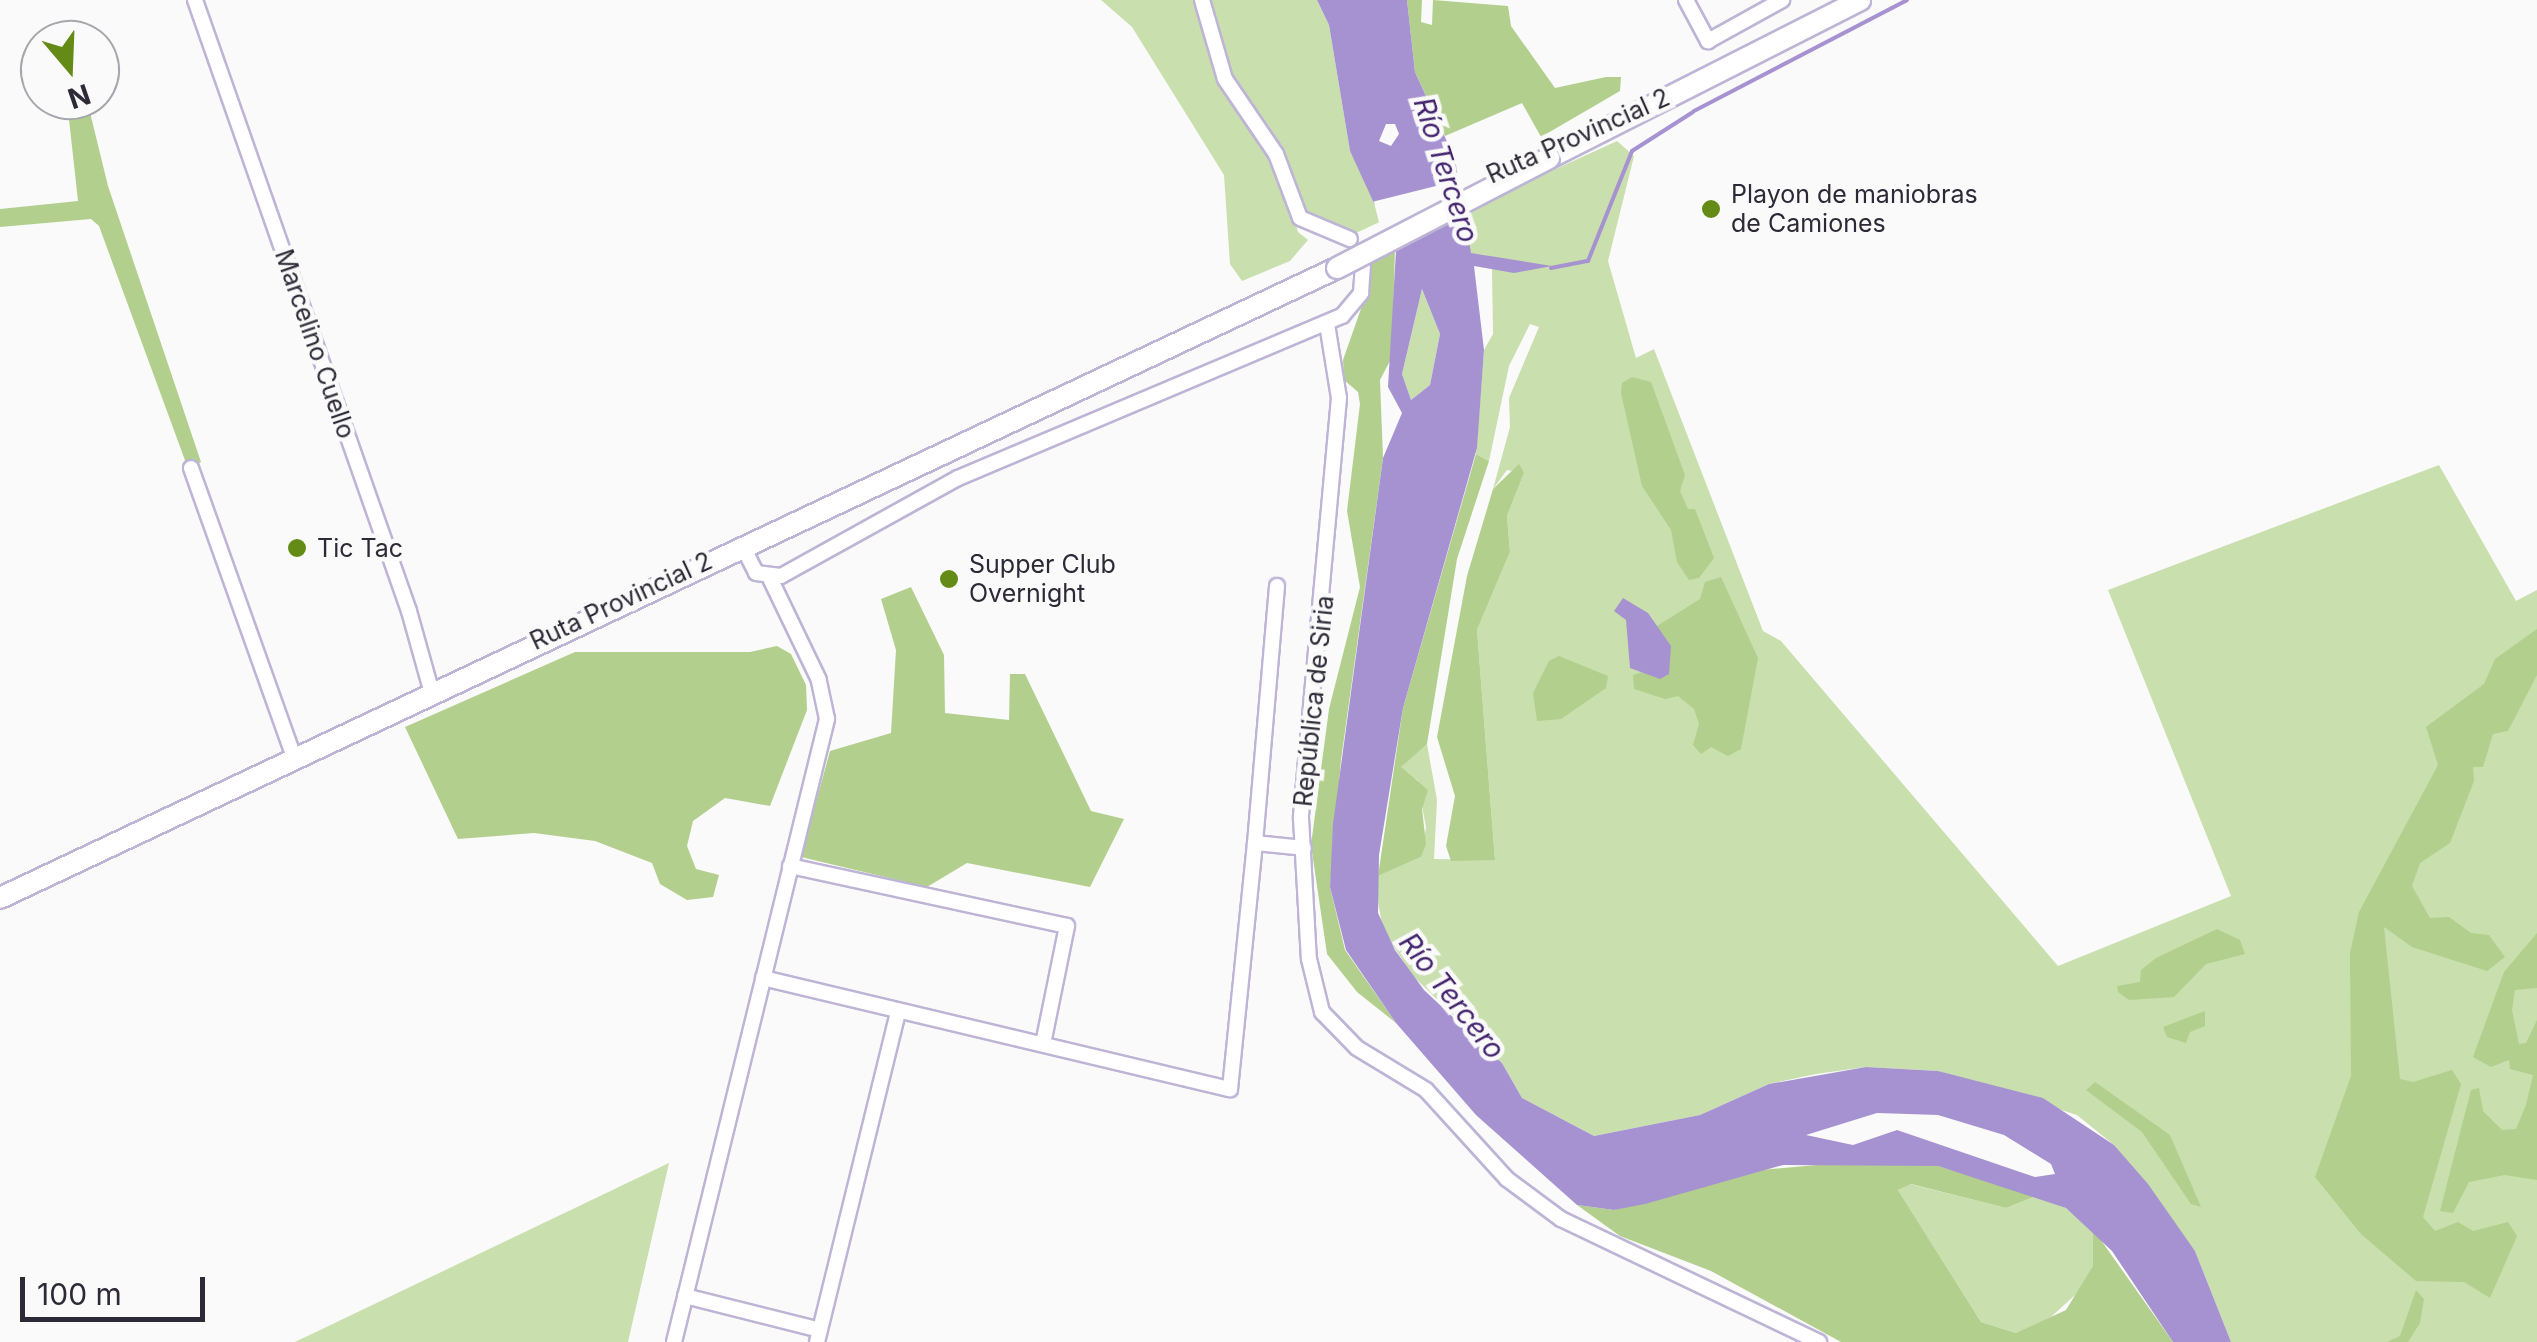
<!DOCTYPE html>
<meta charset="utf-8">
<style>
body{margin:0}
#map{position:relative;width:2537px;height:1342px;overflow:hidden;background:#fafafa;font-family:Inter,sans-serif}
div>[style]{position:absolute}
.green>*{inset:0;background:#c9dfae}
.forest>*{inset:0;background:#b2cf8d}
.water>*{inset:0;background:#a792d1}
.pier>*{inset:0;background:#fafafa;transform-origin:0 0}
.stream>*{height:4px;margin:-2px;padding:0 2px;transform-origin:2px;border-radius:2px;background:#a792d1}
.roads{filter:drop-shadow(2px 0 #beb4d5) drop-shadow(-2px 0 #beb4d5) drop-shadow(0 2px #beb4d5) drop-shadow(0 -2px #beb4d5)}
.minor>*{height:14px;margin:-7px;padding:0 7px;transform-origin:7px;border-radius:7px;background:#fff}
.secondary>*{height:20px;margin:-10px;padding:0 10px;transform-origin:10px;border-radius:10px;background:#fff}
.bridges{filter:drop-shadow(2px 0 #beb4d5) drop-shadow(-2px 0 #beb4d5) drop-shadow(0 2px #beb4d5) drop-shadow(0 -2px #beb4d5)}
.secondary-bridge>*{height:20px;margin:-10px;padding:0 10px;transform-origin:10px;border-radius:10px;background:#fff}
.dots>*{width:28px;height:28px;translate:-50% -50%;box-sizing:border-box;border:5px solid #fafafa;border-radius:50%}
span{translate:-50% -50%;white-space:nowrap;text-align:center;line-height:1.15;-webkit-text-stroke:9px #fafafa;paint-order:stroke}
.street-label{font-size:25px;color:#2d2936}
.poi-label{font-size:25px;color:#2d2936}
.left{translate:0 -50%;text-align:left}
.water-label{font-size:28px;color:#42226d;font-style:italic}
.north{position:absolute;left:20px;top:20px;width:100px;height:100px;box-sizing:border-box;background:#fafafa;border:2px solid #a8a6ac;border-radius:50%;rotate:161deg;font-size:28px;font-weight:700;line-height:40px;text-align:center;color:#2d2936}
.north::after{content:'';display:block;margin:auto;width:35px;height:45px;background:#648b16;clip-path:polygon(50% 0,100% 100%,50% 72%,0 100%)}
.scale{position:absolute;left:20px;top:1277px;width:185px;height:45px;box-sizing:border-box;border:5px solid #2d2936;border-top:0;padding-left:12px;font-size:30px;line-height:35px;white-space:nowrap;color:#2d2936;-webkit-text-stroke:8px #fafafa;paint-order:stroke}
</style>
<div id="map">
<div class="green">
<i style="clip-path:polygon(1101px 0,1317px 0,1329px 25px,1350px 151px,1386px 219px,1356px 233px,1290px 205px,1298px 232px,1308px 240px,1290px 261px,1242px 281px,1230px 264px,1224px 175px,1132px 27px)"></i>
<i style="clip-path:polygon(1617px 141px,1634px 156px,1608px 261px,1636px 358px,1654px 349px,1763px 631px,1781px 641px,2058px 966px,2231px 896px,2108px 590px,2439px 465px,2516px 601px,2537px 590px,2537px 1342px,2231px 1342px,2195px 1251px,2114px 1145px,2077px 1115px,1938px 1071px,1866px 1067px,1816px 1074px,1769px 1084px,1700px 1115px,1594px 1136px,1522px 1098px,1502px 1063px,1413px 976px,1383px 930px,1377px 896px,1378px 876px,1421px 857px,1426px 827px,1417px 780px,1402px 775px,1401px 767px,1416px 751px,1427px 744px,1437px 800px,1434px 859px,1495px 860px,1477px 630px,1510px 552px,1507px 516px,1524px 473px,1507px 470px,1493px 489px,1510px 427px,1509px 398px,1539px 327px,1530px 324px,1509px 366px,1489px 461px,1476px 454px,1484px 350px,1493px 334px,1492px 269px,1486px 255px,1471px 254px,1467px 246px,1466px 210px)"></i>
<i style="clip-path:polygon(1422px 289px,1440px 334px,1430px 385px,1411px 400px,1402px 374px)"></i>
<i style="clip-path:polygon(669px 1163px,628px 1342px,295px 1342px)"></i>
<i style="clip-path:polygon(1910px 1184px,2006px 1208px,2036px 1196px,2066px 1208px,2093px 1229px,2093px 1266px,2084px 1287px,2042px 1325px,2016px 1333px,1981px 1322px,1898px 1190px)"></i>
</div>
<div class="forest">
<i style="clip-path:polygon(1407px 0,1422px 0,1421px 22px,1432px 25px,1433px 0,1508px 6px,1511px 26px,1555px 88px,1606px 77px,1621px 77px,1620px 91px,1541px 137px,1522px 103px,1445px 136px,1415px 72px)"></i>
<i style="clip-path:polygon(87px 100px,108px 186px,201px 462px,195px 466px,186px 463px,99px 226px,91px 219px,0 227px,0 209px,78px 201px,67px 101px)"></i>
<i style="clip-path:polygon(1395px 248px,1392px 357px,1380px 380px,1383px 458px,1341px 760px,1330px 887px,1345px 950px,1396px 1023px,1357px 992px,1327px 954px,1311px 845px,1329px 709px,1360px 587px,1347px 511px,1360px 404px,1358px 392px,1344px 380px,1343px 360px,1369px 286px,1368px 262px)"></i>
<i style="clip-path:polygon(1632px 377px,1651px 382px,1685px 475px,1680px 491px,1688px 509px,1695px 509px,1714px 558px,1699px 578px,1689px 580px,1677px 562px,1671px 530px,1642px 486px,1621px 393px,1622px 383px)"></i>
<i style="clip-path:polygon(1476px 454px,1489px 461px,1457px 559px,1427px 744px,1401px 767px,1428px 790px,1422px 809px,1426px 844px,1421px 857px,1378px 876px,1403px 708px)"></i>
<i style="clip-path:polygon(1519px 464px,1524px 473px,1507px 516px,1510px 552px,1477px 630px,1495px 860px,1451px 861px,1446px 846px,1455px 796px,1437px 737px,1467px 576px,1493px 489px)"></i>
<i style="clip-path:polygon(1721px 577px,1758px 658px,1741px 749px,1728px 756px,1711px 747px,1701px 754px,1693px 745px,1699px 724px,1694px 709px,1678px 696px,1665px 699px,1634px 689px,1633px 675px,1646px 671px,1654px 628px,1700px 599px,1705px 582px)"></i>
<i style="clip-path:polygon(911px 587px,944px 655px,945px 713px,1009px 720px,1010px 674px,1025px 674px,1091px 811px,1124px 819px,1090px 887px,967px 863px,927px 887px,801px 857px,830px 751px,891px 733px,896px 650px,881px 599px)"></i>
<i style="clip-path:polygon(2537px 629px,2537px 675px,2508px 731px,2493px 734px,2483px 767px,2473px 767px,2474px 781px,2450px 843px,2420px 863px,2412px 886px,2430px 918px,2449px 917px,2471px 933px,2489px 935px,2505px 957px,2487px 971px,2412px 947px,2384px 927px,2400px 1079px,2413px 1082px,2452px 1070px,2461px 1084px,2423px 1217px,2435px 1231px,2458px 1222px,2473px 1231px,2508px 1222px,2517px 1236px,2490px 1298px,2464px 1282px,2416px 1281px,2361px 1234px,2315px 1177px,2351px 1076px,2350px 953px,2359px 912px,2438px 765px,2426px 727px,2484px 684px,2495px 659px)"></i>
<i style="clip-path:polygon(777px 646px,791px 654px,806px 685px,807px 710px,770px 806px,725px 798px,693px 821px,687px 846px,696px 869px,719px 875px,713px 897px,687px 900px,660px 884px,652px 863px,595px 841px,534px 833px,458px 839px,405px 727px,575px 652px,750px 652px)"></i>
<i style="clip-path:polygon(1559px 656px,1608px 676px,1606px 688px,1561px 719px,1537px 721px,1533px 693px,1549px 661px)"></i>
<i style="clip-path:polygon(2217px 929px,2240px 940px,2245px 954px,2206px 964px,2174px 997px,2129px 1000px,2118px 992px,2117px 986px,2140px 982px,2141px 970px,2156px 958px)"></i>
<i style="clip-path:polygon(2537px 933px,2537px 988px,2515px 990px,2512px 1010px,2519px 1044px,2526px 1043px,2537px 1020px,2537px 1180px,2505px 1175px,2469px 1182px,2453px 1213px,2440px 1211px,2471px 1090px,2479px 1088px,2483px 1111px,2502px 1130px,2516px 1129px,2526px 1105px,2533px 1075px,2510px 1069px,2509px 1060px,2491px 1067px,2473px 1057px,2504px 972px)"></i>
<i style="clip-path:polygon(2205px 1011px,2205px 1026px,2190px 1032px,2186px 1043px,2167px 1037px,2163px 1027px)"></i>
<i style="clip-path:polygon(2095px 1082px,2170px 1135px,2201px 1207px,2191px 1204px,2142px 1132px,2086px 1090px)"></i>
<i style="clip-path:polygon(1861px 1161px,1938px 1166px,2036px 1196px,2006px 1208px,1911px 1184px,1898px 1190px,1981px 1322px,2016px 1333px,2066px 1310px,2093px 1266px,2093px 1229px,2173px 1342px,1841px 1342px,1711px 1271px,1620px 1236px,1577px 1205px,1614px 1210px,1749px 1171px)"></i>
<i style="clip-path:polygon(2416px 1290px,2424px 1299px,2420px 1323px,2408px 1342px,2387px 1342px,2400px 1336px)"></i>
</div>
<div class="water">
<i style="clip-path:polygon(evenodd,1317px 0,1407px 0,1415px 72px,1455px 159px,1471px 253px,1552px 266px,1514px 273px,1474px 266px,1484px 350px,1477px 448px,1403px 708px,1379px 855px,1378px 913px,1395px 950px,1424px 990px,1502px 1063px,1522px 1098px,1594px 1136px,1700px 1115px,1769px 1084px,1866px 1067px,1938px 1071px,2043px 1098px,2114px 1145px,2148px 1184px,2195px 1251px,2231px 1342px,2173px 1342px,2112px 1251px,2066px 1208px,1938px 1166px,1783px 1165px,1645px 1204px,1614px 1210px,1577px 1205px,1476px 1115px,1396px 1023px,1346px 950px,1330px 887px,1333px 824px,1383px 458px,1402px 413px,1388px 387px,1396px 251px,1350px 151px,1329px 25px,1317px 0,1386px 124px,1395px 124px,1399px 134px,1391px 146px,1379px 141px,1386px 124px,1317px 0,1422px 289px,1440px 334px,1430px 385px,1411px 400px,1402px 374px,1422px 289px,1317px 0,1877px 1113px,1938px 1115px,2004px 1135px,2051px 1164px,2055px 1174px,2035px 1177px,1897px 1130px,1853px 1145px,1806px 1135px,1877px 1113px)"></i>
<i style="clip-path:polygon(1623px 598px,1648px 613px,1671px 646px,1669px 674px,1660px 679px,1630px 668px,1626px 620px,1614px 611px)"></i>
</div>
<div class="pier">
<i style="left:1464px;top:179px;width:30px;height:93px;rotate:76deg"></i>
</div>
<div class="stream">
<i style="left:1694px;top:111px;width:240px;rotate:-27.5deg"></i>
<i style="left:1551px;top:268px;width:38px;rotate:-11deg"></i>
<i style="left:1588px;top:261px;width:118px;rotate:-68.2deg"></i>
<i style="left:1632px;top:151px;width:72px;rotate:-32.6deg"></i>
</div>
<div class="roads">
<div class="minor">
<i style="left:195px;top:0;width:647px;rotate:70.7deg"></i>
<i style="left:409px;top:611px;width:82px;rotate:74.4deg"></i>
<i style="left:1202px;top:0;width:82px;rotate:73.8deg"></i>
<i style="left:1225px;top:79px;width:91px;rotate:55.8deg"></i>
<i style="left:1276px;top:154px;width:68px;rotate:69.4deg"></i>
<i style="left:1300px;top:218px;width:54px;rotate:22.8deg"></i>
<i style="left:1686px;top:0;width:47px;rotate:61.8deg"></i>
<i style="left:1708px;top:41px;width:85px;rotate:-29deg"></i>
<i style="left:1327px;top:324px;width:75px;rotate:80.8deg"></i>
<i style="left:1339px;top:398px;width:422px;rotate:95.2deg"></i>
<i style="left:1301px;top:818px;width:141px;rotate:86.8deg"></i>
<i style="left:1309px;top:959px;width:55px;rotate:76.2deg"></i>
<i style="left:1322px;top:1012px;width:50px;rotate:45.8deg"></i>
<i style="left:1357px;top:1048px;width:81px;rotate:31.3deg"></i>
<i style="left:1426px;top:1090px;width:120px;rotate:47.7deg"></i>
<i style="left:1507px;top:1179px;width:67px;rotate:36.5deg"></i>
<i style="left:1561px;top:1219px;width:286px;rotate:25.5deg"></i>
<i style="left:191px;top:468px;width:308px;rotate:70.4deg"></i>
<i style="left:742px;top:545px;width:31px;rotate:63deg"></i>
<i style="left:756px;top:573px;width:25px;rotate:7deg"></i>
<i style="left:781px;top:576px;width:202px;rotate:-29deg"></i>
<i style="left:958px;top:478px;width:417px;rotate:-22.9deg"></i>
<i style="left:1342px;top:316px;width:30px;rotate:-50deg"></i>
<i style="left:1361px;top:293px;width:30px;rotate:-86deg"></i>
<i style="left:1255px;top:843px;width:258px;rotate:-85.1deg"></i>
<i style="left:790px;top:866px;width:283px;rotate:12.2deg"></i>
<i style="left:1067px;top:926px;width:120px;rotate:101.5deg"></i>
<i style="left:763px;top:978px;width:480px;rotate:13.4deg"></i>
<i style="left:1230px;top:1089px;width:247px;rotate:-84.2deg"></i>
<i style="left:1255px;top:843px;width:49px;rotate:5.8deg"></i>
<i style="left:685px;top:1296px;width:139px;rotate:14.1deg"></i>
<i style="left:674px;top:1342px;width:642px;rotate:-76.2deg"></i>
<i style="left:827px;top:719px;width:40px;rotate:-102deg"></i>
<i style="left:819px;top:680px;width:115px;rotate:-115.7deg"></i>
<i style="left:817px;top:1342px;width:341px;rotate:-76.2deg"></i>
</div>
<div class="secondary">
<i style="left:1549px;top:158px;width:349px;rotate:-26.9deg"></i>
<i style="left:0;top:898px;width:1478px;rotate:-25.23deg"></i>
</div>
</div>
<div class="bridges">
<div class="secondary-bridge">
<i style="left:1337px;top:268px;width:239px;rotate:-27.4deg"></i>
</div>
</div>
<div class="dots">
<i style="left:1711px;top:209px;background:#648b16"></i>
<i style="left:297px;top:548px;background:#648b16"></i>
<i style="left:949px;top:579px;background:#648b16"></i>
</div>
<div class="street-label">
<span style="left:1578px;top:136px;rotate:-24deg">Ruta Provincial 2</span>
<span style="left:315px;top:344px;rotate:71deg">Marcelino Cuello</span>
<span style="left:621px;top:601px;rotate:-25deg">Ruta Provincial 2</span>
<span style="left:1314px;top:701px;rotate:-84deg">República de Siria</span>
</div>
<div class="poi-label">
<span class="left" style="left:1731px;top:209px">Playon de maniobras<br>de Camiones</span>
<span class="left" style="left:317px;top:548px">Tic Tac</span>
<span class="left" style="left:969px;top:579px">Supper Club<br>Overnight</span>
</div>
<div class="water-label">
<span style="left:1446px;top:170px;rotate:72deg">Río Tercero</span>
<span style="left:1452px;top:996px;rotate:52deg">Río Tercero</span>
</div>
<div class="north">N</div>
<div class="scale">100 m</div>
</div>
